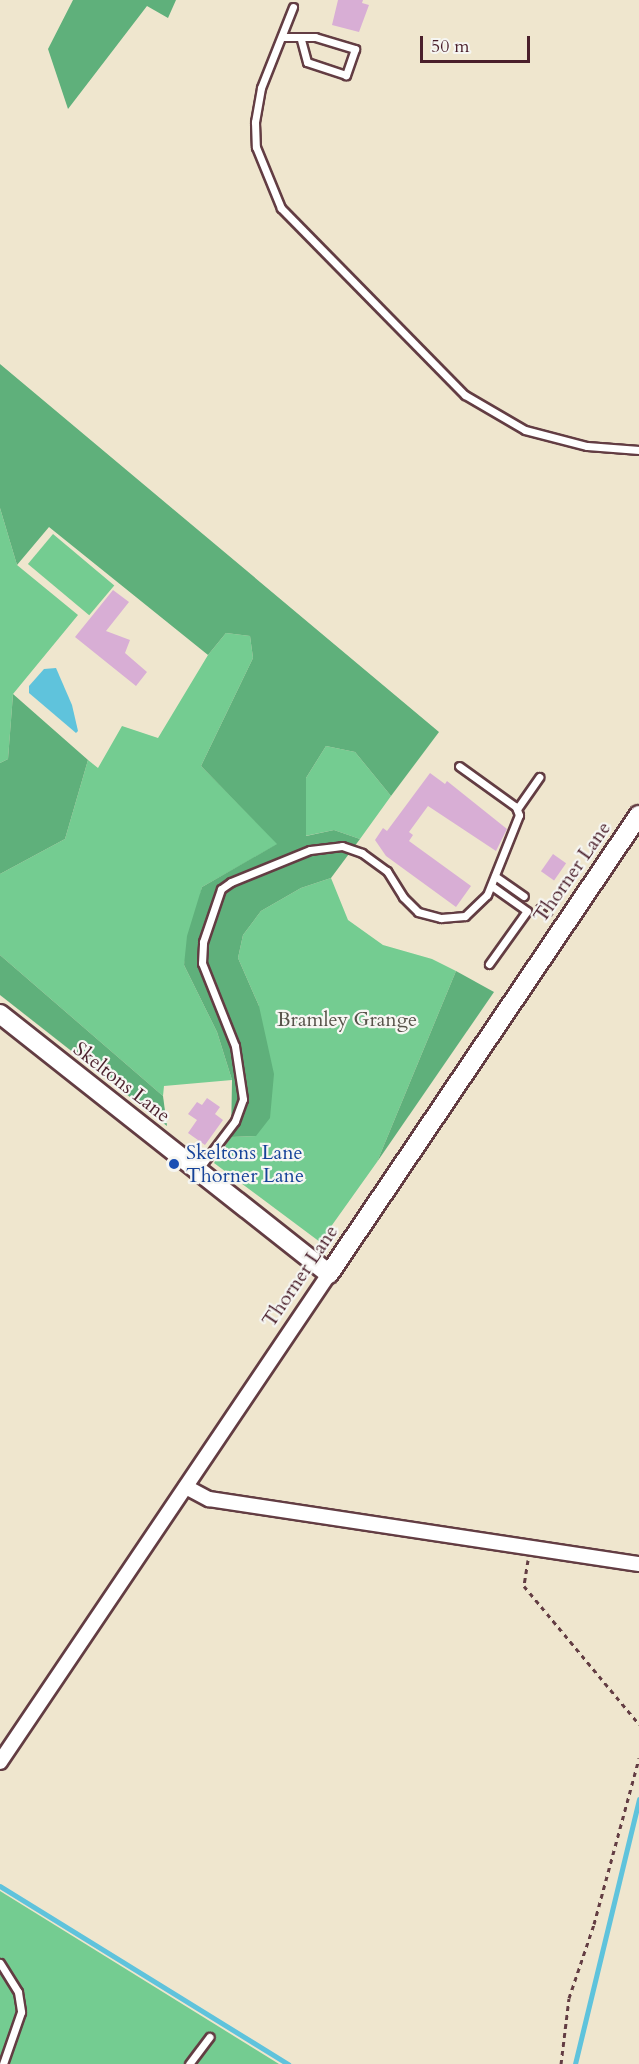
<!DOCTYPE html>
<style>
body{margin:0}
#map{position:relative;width:639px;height:2064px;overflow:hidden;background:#efe6ce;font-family:Cardo,serif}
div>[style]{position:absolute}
.green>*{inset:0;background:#74cc91;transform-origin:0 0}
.forest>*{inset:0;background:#5fb07b}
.water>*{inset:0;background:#5fc3dc}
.stream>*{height:4.5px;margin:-2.25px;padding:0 2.25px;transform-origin:2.25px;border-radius:2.25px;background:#5fc3dc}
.building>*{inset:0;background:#d8aed5;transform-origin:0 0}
.path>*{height:3px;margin-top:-1.5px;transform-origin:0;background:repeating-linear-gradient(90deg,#633d43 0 4.5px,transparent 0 9px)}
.roads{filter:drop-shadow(2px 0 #633d43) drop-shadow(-2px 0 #633d43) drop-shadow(0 2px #633d43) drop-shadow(0 -2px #633d43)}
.lane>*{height:7px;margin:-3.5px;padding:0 3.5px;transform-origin:3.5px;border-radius:3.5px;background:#fff}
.street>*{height:14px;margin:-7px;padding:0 7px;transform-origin:7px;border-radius:7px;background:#fff}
.secondary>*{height:18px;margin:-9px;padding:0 9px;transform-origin:9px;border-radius:9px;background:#fff}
.dots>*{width:16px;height:16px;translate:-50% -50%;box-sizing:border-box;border:3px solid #f6f6f2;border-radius:50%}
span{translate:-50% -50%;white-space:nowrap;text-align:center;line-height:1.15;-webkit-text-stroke:4.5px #f6f6f2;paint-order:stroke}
.street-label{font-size:20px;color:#4a1f2b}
.park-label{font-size:20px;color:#57534a}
.transit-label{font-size:20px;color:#164399}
.left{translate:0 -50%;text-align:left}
.scale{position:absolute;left:420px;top:36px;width:110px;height:27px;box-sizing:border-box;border:3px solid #4a1f2b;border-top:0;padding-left:8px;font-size:18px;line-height:21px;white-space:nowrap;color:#4a1f2b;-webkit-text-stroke:4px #f6f6f2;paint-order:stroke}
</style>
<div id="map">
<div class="green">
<i style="clip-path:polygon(0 508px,17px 565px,78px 615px,13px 694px,8px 759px,0 763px)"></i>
<i style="left:53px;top:534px;width:80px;height:39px;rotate:40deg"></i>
<i style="clip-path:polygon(226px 633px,250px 636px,253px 658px,201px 766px,278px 844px,202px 887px,184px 965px,217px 1032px,232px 1080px,164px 1086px,163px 1096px,0 955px,0 874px,65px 839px,88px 760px,98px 768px,122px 726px,158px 738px,208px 655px)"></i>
<i style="clip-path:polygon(326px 746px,355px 752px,391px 796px,360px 839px,334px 830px,305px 836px,306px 778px)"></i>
<i style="clip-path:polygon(331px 878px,348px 920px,383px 945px,432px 959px,456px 971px,377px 1162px,320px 1242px,214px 1163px,231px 1137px,256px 1136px,259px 1006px,238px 958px,243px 935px,261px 911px,301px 888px)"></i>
<i style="clip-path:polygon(0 1891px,279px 2064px,0 2064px)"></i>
</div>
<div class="forest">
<i style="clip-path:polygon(73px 0,176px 0,168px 18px,147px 6px,68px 109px,48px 49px)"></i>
<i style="clip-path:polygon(0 364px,439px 732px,391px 796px,355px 752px,326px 746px,306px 778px,306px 836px,334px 830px,360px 839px,331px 878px,301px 888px,261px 911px,243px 935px,238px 958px,259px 1006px,274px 1074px,270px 1118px,256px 1136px,231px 1137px,232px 1080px,217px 1032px,184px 965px,187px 936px,202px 887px,277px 844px,201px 766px,253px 658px,250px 636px,226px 633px,208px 655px,49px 527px,17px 565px,0 508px)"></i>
<i style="clip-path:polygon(13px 694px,88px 760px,65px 839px,0 874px,0 763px,8px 759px)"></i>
<i style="clip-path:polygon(0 955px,163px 1096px,167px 1126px,0 995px)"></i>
<i style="clip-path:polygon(456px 971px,494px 992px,377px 1162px)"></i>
</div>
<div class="water">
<i style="clip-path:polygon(56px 668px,72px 705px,78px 731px,76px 733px,29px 693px,29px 686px,44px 669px)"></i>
</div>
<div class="stream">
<i style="left:0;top:1886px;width:339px;rotate:31.7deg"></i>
<i style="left:575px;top:2064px;width:272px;rotate:-76.4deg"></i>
</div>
<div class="building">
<i style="clip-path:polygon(338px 0,363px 0,362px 3px,369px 5px,359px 32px,332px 25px)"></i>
<i style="clip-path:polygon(113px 590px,129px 602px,106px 631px,130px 640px,125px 653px,147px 672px,136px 686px,75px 637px)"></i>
<i style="clip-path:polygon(430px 773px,445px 784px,447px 781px,507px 829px,496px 851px,428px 806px,409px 832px,413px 835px,409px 841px,471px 886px,456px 907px,386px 856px,375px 840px,383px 828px,387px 831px)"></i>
<i style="left:553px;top:854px;width:16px;height:21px;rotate:35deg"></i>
<i style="clip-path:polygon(207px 1098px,220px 1107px,215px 1114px,223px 1120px,205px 1145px,188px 1133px,197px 1120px,188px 1114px,197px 1102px,202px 1105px)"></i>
</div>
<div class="path">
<i style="left:536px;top:904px;width:20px;rotate:33deg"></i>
<i style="left:528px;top:1560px;width:26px;rotate:99deg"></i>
<i style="left:524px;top:1586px;width:180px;rotate:50.2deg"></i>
<i style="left:561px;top:2064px;width:66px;rotate:-83.1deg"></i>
<i style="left:569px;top:1998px;width:78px;rotate:-71.3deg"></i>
<i style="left:594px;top:1924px;width:172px;rotate:-74.8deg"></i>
</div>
<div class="roads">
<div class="lane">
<i style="left:293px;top:7px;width:87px;rotate:111.6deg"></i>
<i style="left:261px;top:88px;width:35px;rotate:100deg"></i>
<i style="left:255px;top:122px;width:25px;rotate:88deg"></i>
<i style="left:256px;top:147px;width:66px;rotate:67.7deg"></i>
<i style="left:281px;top:208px;width:262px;rotate:45.5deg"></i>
<i style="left:465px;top:395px;width:69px;rotate:30.3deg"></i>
<i style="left:525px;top:430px;width:64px;rotate:14.5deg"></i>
<i style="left:587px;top:446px;width:52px;rotate:4.4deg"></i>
<i style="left:283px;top:37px;width:32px"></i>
<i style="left:315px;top:37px;width:42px;rotate:16.7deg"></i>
<i style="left:355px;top:49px;width:28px;rotate:109deg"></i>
<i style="left:346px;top:75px;width:41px;rotate:-161.6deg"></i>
<i style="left:307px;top:62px;width:23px;rotate:-105deg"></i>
<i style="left:517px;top:809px;width:39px;rotate:-55deg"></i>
<i style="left:495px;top:876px;width:35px;rotate:35deg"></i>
<i style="left:489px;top:964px;width:65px;rotate:-54.4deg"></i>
<i style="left:527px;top:911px;width:43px;rotate:-144.5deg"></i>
<i style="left:198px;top:1170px;width:61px;rotate:-52.9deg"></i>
<i style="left:235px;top:1121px;width:23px;rotate:-70deg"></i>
<i style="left:243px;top:1099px;width:54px;rotate:-98.6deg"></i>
<i style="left:235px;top:1046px;width:89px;rotate:-111.7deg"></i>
<i style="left:202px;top:963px;width:21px;rotate:-87deg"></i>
<i style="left:203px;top:942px;width:56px;rotate:-71.2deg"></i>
<i style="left:221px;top:889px;width:12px;rotate:-35deg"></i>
<i style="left:231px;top:882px;width:85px;rotate:-22.1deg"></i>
<i style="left:310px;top:850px;width:32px;rotate:-7deg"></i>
<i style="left:342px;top:846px;width:21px;rotate:19deg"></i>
<i style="left:362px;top:853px;width:31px;rotate:36deg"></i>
<i style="left:387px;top:871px;width:31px;rotate:58deg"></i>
<i style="left:403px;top:897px;width:21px;rotate:45deg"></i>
<i style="left:418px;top:912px;width:24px;rotate:15deg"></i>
<i style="left:441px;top:918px;width:24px;rotate:-5deg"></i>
<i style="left:465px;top:916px;width:30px;rotate:-44deg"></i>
<i style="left:487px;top:895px;width:86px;rotate:-68.2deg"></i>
<i style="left:519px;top:815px;width:9px;rotate:-111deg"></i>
<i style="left:516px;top:807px;width:70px;rotate:-144.3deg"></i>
<i style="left:0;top:1963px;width:34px;rotate:58deg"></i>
<i style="left:18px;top:1992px;width:20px;rotate:81deg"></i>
<i style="left:21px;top:2012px;width:55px;rotate:109.1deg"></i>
<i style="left:189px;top:2064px;width:34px;rotate:-53deg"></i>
</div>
<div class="street">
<i style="left:186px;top:1487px;width:26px;rotate:28deg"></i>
<i style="left:209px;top:1499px;width:435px;rotate:8.6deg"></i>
<i style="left:0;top:1762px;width:589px;rotate:-56.01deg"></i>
</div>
<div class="secondary">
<i style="left:0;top:1014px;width:419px;rotate:38.3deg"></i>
<i style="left:329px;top:1274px;width:554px;rotate:-55.97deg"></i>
</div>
</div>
<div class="dots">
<i style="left:174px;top:1164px;background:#1a4fb4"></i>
</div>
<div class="street-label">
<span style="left:572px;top:872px;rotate:-55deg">Thorner Lane</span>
<span style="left:122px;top:1082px;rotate:38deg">Skeltons Lane</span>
<span style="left:300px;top:1276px;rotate:-56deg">Thorner Lane</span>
</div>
<div class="park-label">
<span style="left:347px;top:1019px">Bramley Grange</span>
</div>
<div class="transit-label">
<span class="left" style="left:186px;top:1164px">Skeltons Lane<br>Thorner Lane</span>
</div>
<div class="scale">50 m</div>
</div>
